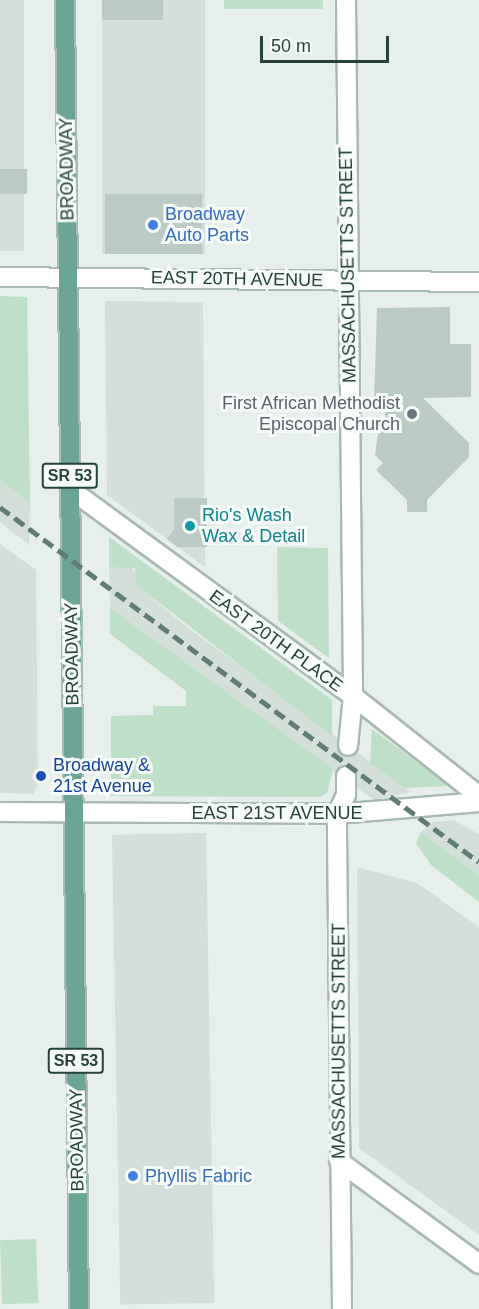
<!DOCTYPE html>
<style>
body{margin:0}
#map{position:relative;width:479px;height:1309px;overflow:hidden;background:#e6efeb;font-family:Arial,sans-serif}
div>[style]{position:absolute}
.built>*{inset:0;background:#d4dfda;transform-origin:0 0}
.green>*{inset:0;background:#bfe0c8;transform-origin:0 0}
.building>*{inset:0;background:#bbcac4;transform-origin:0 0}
.roads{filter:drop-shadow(2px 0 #a8b8b2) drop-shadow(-2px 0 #a8b8b2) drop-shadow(0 2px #a8b8b2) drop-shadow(0 -2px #a8b8b2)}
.minor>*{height:18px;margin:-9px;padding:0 9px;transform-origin:9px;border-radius:9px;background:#fff}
.major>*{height:18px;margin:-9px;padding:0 9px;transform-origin:9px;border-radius:9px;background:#6aa596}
.rail>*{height:4.5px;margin-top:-2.25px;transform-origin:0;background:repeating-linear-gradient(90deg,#5f7d75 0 12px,transparent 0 18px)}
.dots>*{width:16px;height:16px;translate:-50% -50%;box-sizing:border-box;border:3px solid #f7fbf9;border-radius:50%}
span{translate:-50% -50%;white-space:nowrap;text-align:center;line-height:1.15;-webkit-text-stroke:6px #f7fbf9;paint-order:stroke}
.shield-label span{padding:2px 4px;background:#f7fbf9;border:2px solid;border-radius:4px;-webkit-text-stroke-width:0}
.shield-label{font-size:16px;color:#24423a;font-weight:700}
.street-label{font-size:18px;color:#24423a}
.shop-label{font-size:18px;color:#366cbe}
.left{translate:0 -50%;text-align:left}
.worship-label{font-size:18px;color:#5b616d}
.right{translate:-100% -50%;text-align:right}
.culture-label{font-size:18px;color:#0d838f}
.transit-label{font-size:18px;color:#164399}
.scale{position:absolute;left:260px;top:36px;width:129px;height:27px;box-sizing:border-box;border:3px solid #24423a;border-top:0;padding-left:8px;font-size:18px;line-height:21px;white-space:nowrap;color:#24423a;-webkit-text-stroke:4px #f7fbf9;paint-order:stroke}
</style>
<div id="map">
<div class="built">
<i style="left:0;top:0;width:24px;height:251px"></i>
<i style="left:102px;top:0;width:103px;height:254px"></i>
<i style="clip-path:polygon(105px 301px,203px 302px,205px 567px,107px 495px)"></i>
<i style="clip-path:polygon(0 480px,30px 503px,29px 545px,0 522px)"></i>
<i style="clip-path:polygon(0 544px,36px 570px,38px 785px,33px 794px,0 793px)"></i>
<i style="clip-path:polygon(131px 566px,145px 592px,178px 620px,411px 792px,374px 800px,110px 608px,109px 567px)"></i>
<i style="clip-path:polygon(453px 820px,479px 834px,479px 875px,421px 832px,433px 822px)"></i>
<i style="left:206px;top:833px;width:470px;height:94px;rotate:89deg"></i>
<i style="clip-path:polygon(357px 867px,417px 883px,479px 927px,479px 1235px,359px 1148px)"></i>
</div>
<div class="green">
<i style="left:224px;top:0;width:99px;height:9px"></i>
<i style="clip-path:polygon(0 296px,27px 297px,30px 503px,0 480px)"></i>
<i style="clip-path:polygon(109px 537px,332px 700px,332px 736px,145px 592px,137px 584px,135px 568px,109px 567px)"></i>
<i style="clip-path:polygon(277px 547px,328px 548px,329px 658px,278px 621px)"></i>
<i style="clip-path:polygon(110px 608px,333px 769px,327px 793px,320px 797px,111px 796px,111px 716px,153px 715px,153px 706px,186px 706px,186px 691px,110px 634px)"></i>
<i style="clip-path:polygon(372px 729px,444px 782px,446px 786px,405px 788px,370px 763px)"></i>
<i style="clip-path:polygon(421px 832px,479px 875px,479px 902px,431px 865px,416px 843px)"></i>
<i style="left:36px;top:1239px;width:64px;height:36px;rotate:88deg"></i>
</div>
<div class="building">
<i style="left:102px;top:0;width:61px;height:20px"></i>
<i style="left:27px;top:169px;width:25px;height:27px;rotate:90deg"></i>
<i style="left:202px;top:194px;width:60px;height:97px;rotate:90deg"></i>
<i style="clip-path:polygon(450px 307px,450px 344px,471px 344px,471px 397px,423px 398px,469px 443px,469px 457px,427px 500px,427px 512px,407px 512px,407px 500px,376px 470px,383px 463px,375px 455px,378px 434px,385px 427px,385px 401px,374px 401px,377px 308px)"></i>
<i style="clip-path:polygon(174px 498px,207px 498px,207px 547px,177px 547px,167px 539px,174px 529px)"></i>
</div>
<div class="roads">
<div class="minor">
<i style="left:346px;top:0;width:696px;rotate:89.42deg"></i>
<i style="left:353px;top:696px;width:50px;rotate:95.7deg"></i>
<i style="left:0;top:277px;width:479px;rotate:0.6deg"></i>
<i style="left:70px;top:489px;width:351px;rotate:36.2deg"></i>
<i style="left:353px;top:696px;width:161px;rotate:38.4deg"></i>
<i style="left:0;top:812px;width:337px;rotate:0.3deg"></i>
<i style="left:337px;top:814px;width:143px;rotate:-4.8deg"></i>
<i style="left:339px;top:1161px;width:174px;rotate:36.3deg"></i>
<i style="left:342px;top:1309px;width:495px;rotate:-90.6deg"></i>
<i style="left:337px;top:814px;width:21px;rotate:-65deg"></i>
<i style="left:346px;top:795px;width:19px;rotate:-90deg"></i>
</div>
<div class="major">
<i style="left:65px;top:0;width:1309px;rotate:89.39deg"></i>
</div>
</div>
<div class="rail">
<i style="left:0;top:507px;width:596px;rotate:36.54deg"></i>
</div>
<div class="dots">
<i style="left:153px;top:225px;background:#3f7fe0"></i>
<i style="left:412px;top:414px;background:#6b7280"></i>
<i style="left:190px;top:526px;background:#0f9aa8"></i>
<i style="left:41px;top:776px;background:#1a4fb4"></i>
<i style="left:133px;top:1176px;background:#3f7fe0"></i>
</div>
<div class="shield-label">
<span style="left:70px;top:476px">SR 53</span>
<span style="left:76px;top:1061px">SR 53</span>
</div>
<div class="street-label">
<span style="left:67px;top:169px;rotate:-91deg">BROADWAY</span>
<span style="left:348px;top:265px;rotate:-91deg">MASSACHUSETTS STREET</span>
<span style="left:237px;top:279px;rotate:1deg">EAST 20TH AVENUE</span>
<span style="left:276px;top:641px;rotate:36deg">EAST 20TH PLACE</span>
<span style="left:72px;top:654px;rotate:-91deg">BROADWAY</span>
<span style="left:277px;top:813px">EAST 21ST AVENUE</span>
<span style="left:339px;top:1041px;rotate:-90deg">MASSACHUSETTS STREET</span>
<span style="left:77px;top:1140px;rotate:-91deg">BROADWAY</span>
</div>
<div class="shop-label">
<span class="left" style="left:165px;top:225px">Broadway<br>Auto Parts</span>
<span class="left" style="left:145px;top:1176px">Phyllis Fabric</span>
</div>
<div class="worship-label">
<span class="right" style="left:400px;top:414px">First African Methodist<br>Episcopal Church</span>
</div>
<div class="culture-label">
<span class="left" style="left:202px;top:526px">Rio's Wash<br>Wax &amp; Detail</span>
</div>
<div class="transit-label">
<span class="left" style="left:53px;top:776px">Broadway &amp;<br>21st Avenue</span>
</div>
<div class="scale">50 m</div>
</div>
